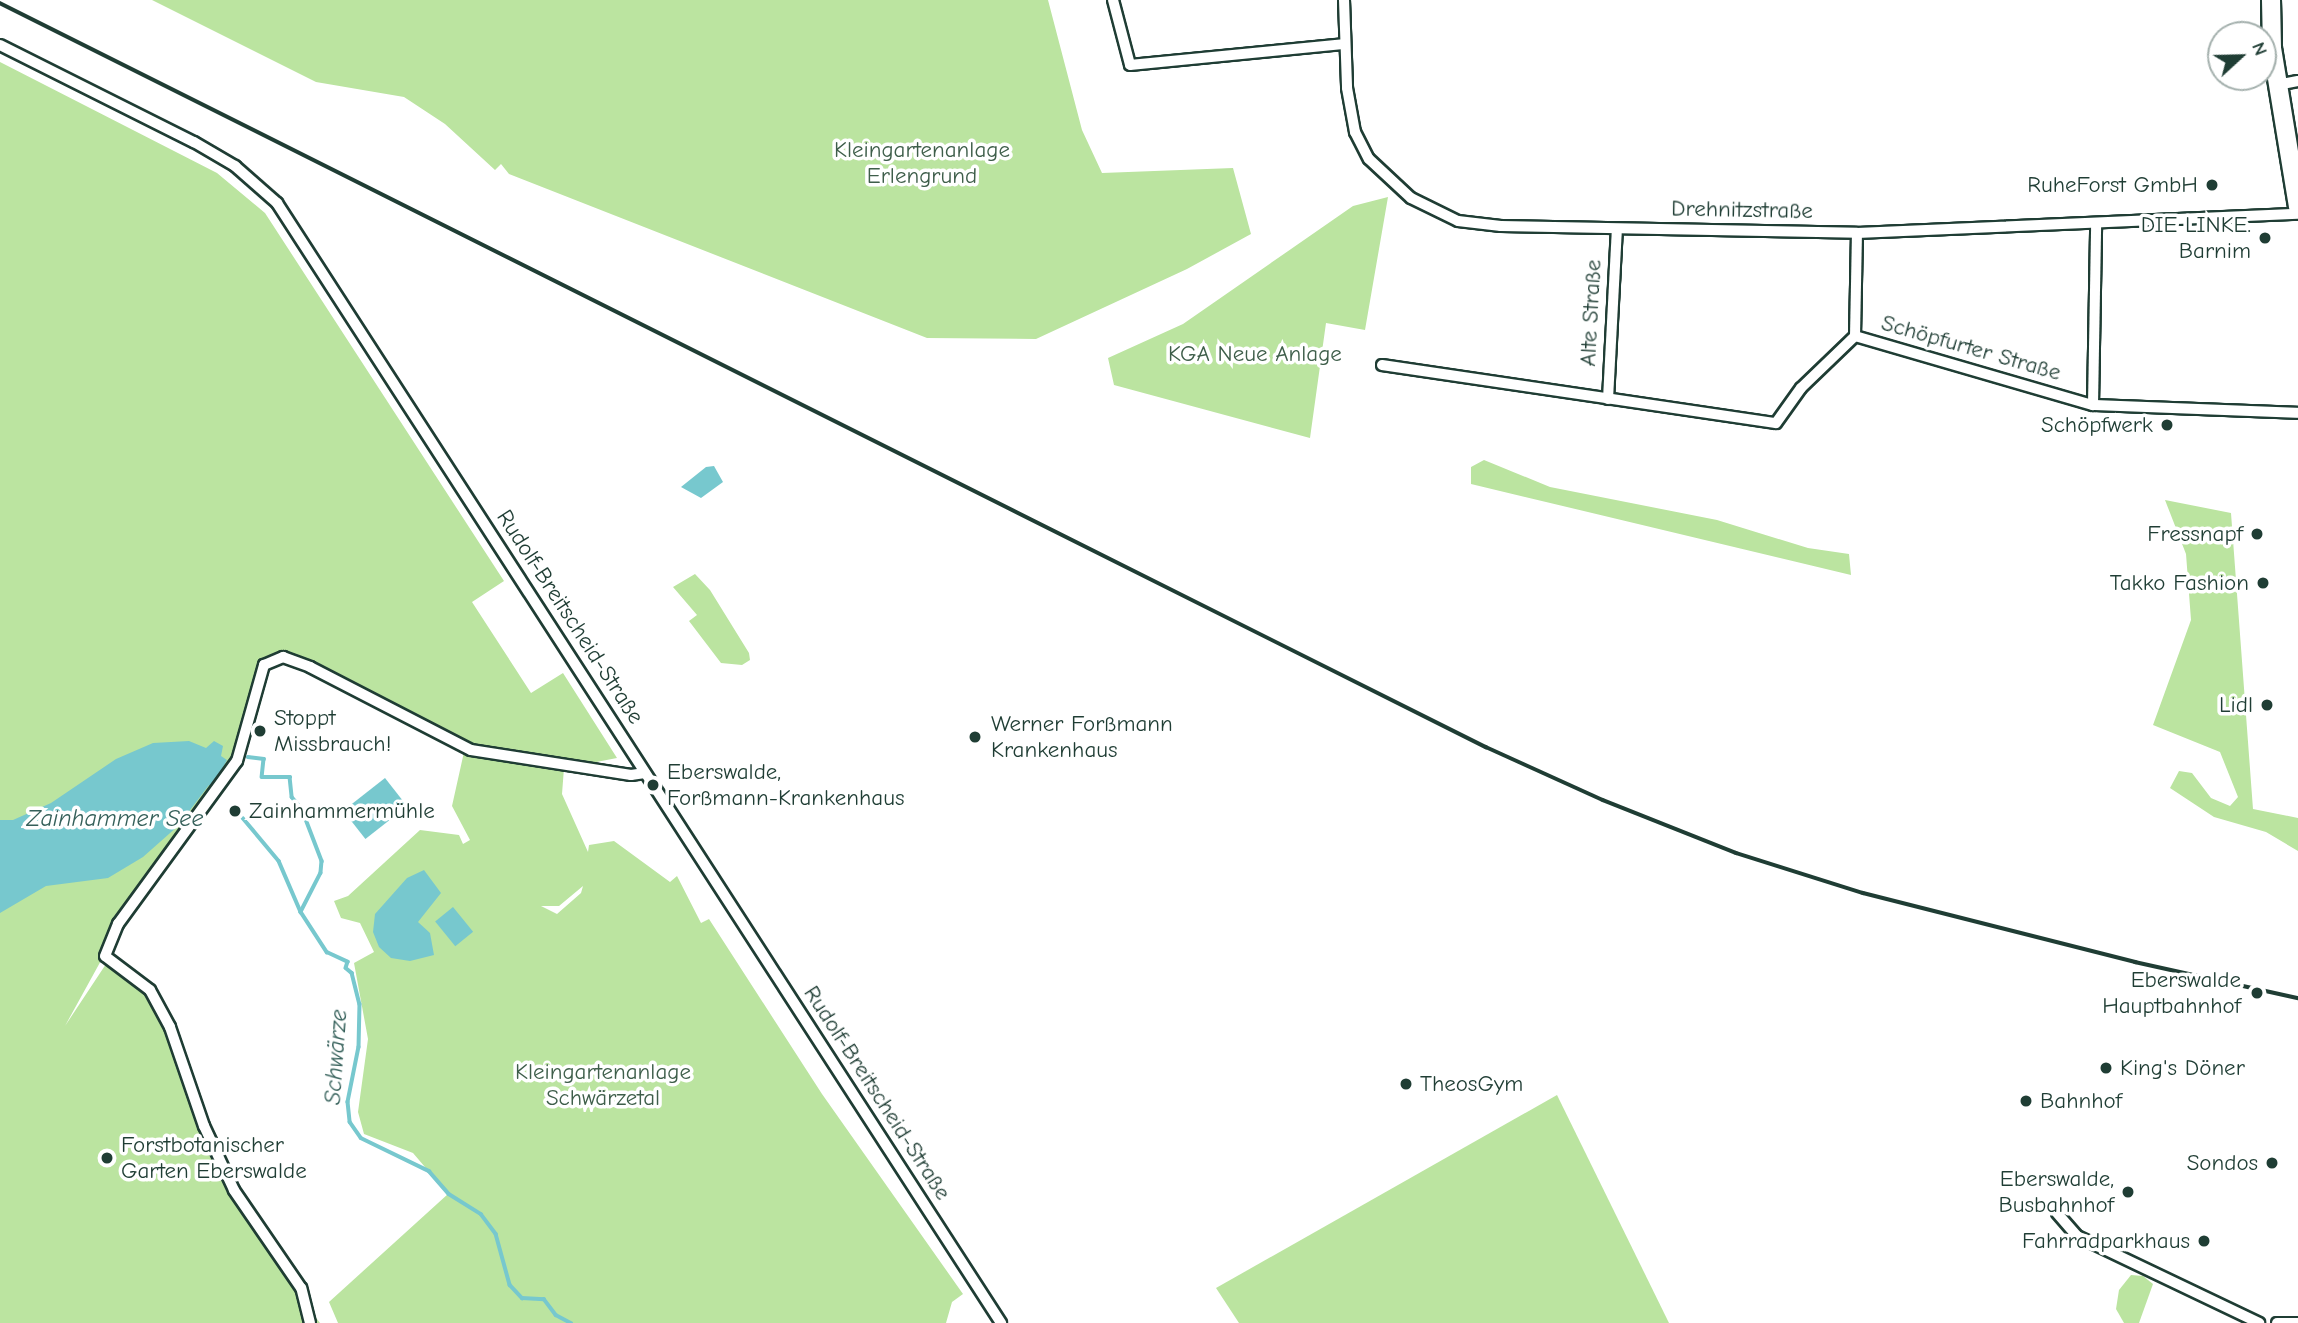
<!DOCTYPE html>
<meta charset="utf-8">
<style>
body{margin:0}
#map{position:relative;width:2298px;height:1323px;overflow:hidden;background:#fff;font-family:"Comic Neue",sans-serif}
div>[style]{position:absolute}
.green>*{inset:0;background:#bbe4a0}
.water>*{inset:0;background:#77c8ce;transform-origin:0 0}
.stream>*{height:3.5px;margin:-1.75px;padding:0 1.75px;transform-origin:1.75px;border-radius:1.75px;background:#77c8ce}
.roads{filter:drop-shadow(2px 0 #1f3d34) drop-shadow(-2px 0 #1f3d34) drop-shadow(0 2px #1f3d34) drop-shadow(0 -2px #1f3d34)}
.minor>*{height:10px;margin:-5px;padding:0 5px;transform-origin:5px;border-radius:5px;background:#fff}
.primary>*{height:18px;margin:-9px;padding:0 9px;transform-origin:9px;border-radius:9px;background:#fff}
.rail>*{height:3.5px;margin:-1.75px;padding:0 1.75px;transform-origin:1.75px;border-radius:1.75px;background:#1f3d34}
.dots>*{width:19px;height:19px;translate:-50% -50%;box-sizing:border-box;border:4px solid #fff;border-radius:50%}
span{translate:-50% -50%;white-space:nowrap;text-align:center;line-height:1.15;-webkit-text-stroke:7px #fff;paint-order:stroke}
.park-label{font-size:23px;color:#3e5e4a}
.poi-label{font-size:23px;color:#1f3d34}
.right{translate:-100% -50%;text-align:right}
.left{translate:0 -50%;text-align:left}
.street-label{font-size:23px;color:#1f3d34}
.water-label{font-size:24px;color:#35605a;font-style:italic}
.north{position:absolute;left:2207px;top:21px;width:70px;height:70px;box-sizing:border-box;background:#fff;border:2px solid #a5b1ae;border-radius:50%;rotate:68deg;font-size:19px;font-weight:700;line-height:28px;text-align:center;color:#1f3d34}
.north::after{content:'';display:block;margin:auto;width:24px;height:32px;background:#1f3d34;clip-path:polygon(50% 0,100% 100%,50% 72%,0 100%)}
</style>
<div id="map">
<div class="green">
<i style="clip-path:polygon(152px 0,1048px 0,1082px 130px,1102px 173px,1233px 168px,1251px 234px,1187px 269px,1036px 339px,927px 338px,509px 174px,501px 164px,495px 170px,445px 124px,404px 97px,316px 82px)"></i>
<i style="clip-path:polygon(0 62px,217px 173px,265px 213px,504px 581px,472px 602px,531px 693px,563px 673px,617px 758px,591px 763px,564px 761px,465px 747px,279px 653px,271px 655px,261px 664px,231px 764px,103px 957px,65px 1026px,108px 961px,148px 994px,171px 1040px,199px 1126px,298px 1294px,320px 1323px,0 1323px)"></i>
<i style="clip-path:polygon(1388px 197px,1365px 330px,1326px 323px,1310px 438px,1114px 385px,1108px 358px,1183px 324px,1353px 206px)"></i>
<i style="clip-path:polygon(1484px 460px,1550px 487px,1717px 520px,1808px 548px,1849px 554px,1851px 575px,1471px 484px,1471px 467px)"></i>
<i style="clip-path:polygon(2165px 500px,2231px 513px,2253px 809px,2298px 818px,2298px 851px,2266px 832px,2214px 817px,2170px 788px,2179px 771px,2192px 773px,2211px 798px,2230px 806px,2238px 797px,2220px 752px,2153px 725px,2191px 620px,2186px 554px)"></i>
<i style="clip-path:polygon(695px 574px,710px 590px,749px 653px,750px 660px,742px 665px,721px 663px,689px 621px,697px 615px,673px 587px)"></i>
<i style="clip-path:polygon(evenodd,464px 752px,564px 768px,562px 794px,588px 852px,589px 845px,614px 841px,670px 882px,677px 876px,701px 923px,709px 919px,822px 1094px,963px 1294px,952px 1302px,946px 1323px,338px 1323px,329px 1302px,448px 1194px,413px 1153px,364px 1134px,358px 1112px,368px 1039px,354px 963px,374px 952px,360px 923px,341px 918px,334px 901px,348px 896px,420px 830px,459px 835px,463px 844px,470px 840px,452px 806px,464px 752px,583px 886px,581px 893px,557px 914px,541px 906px,559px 906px,583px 886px)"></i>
<i style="clip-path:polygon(1557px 1095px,1669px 1323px,1239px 1323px,1216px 1288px)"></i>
<i style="clip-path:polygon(2131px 1275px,2143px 1276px,2153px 1284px,2139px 1323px,2124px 1323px,2116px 1309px,2119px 1290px)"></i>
</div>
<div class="water">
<i style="clip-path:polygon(714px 466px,723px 482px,701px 498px,681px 487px,706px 467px)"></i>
<i style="clip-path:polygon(189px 741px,206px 748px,214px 741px,223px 746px,221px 756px,227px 760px,212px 788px,209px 785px,178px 826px,143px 857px,108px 878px,46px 886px,0 913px,0 820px,13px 820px,51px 803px,116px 759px,153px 743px)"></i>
<i style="left:385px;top:778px;width:36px;height:53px;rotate:52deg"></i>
<i style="clip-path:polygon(424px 870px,441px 893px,418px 922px,430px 933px,434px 955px,410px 961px,391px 958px,379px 947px,373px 932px,375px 914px,407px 878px)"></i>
<i style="left:453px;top:907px;width:32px;height:23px;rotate:51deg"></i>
</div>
<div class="stream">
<i style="left:248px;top:757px;width:16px;rotate:7deg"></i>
<i style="left:264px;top:759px;width:18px;rotate:96deg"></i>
<i style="left:262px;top:777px;width:28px"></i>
<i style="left:290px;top:777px;width:20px;rotate:84deg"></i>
<i style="left:292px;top:797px;width:16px;rotate:50deg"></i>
<i style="left:302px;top:809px;width:56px;rotate:69deg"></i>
<i style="left:322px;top:861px;width:12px;rotate:95deg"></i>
<i style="left:321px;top:873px;width:44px;rotate:117.1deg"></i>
<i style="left:301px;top:912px;width:48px;rotate:57deg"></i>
<i style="left:327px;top:952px;width:23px;rotate:25deg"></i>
<i style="left:348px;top:962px;width:6px;rotate:108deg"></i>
<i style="left:346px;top:968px;width:8px;rotate:40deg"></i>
<i style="left:352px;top:973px;width:32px;rotate:76deg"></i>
<i style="left:360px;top:1004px;width:43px;rotate:91.3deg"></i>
<i style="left:359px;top:1047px;width:56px;rotate:101.3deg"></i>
<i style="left:348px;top:1102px;width:20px;rotate:84deg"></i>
<i style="left:350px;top:1122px;width:19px;rotate:55deg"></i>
<i style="left:361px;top:1138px;width:76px;rotate:25.9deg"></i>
<i style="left:429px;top:1171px;width:30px;rotate:49deg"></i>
<i style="left:449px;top:1194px;width:38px;rotate:32deg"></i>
<i style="left:481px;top:1214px;width:25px;rotate:53deg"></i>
<i style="left:496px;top:1234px;width:53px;rotate:74.6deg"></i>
<i style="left:510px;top:1285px;width:18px;rotate:47deg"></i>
<i style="left:522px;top:1298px;width:22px;rotate:3deg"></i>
<i style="left:544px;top:1299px;width:20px;rotate:53deg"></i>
<i style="left:556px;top:1315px;width:17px;rotate:28deg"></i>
<i style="left:243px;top:818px;width:56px;rotate:50.1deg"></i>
<i style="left:279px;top:861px;width:56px;rotate:66.7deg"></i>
</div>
<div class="roads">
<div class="minor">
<i style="left:1113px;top:0;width:67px;rotate:75.3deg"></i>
<i style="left:1130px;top:65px;width:214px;rotate:-5.6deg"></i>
<i style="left:1344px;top:0;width:88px;rotate:88deg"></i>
<i style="left:1347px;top:88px;width:45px;rotate:79.7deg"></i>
<i style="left:1355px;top:132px;width:30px;rotate:63deg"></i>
<i style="left:1369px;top:159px;width:57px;rotate:42.9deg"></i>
<i style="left:1411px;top:198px;width:52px;rotate:26.1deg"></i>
<i style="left:1458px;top:221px;width:43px;rotate:6.6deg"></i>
<i style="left:1501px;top:226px;width:356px;rotate:1.1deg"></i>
<i style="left:1857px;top:233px;width:441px;rotate:-2.5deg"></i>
<i style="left:0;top:45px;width:217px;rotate:26.6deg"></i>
<i style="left:194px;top:142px;width:48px;rotate:30.3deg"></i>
<i style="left:235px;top:166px;width:56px;rotate:41.4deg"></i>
<i style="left:277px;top:203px;width:1334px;rotate:57.12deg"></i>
<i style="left:2277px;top:85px;width:21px;rotate:-11deg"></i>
<i style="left:1855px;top:336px;width:103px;rotate:-88.9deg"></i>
<i style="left:1382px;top:365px;width:398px;rotate:8.4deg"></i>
<i style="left:1776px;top:423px;width:43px;rotate:-54.5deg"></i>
<i style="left:1801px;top:388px;width:75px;rotate:-43.9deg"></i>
<i style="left:1855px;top:336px;width:248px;rotate:16.2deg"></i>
<i style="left:2093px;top:405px;width:205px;rotate:2.2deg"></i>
<i style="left:1608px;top:399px;width:170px;rotate:-87deg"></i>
<i style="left:2093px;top:405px;width:180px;rotate:-89deg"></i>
<i style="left:2057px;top:1213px;width:30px;rotate:49deg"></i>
<i style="left:2077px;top:1236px;width:202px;rotate:25.5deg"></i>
<i style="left:310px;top:1323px;width:36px;rotate:-104deg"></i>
<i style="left:301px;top:1288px;width:119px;rotate:-124.4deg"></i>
<i style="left:234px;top:1190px;width:71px;rotate:-115.1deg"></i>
<i style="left:204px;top:1126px;width:105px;rotate:-109deg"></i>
<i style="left:170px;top:1027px;width:42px;rotate:-118.4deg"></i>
<i style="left:150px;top:990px;width:56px;rotate:-142.9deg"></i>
<i style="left:105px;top:956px;width:35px;rotate:-68deg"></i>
<i style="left:118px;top:924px;width:202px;rotate:-53.9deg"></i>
<i style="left:237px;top:761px;width:100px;rotate:-74.3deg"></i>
<i style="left:264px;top:665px;width:21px;rotate:-23deg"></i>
<i style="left:283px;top:657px;width:29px;rotate:20deg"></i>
<i style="left:310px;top:667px;width:181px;rotate:27.3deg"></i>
<i style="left:471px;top:750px;width:162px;rotate:8.9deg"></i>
<i style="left:631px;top:775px;width:14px;rotate:-8deg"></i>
<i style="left:2277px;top:1323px;width:21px"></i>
</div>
<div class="primary">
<i style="left:2271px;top:0;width:48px;rotate:88.8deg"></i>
<i style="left:2272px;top:48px;width:161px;rotate:80.7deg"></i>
</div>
</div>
<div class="rail">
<i style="left:0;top:3px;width:1662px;rotate:26.6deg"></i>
<i style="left:1486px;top:747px;width:128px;rotate:24.4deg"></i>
<i style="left:1603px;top:800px;width:143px;rotate:21.7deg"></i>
<i style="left:1736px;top:853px;width:133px;rotate:17.5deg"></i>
<i style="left:1863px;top:893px;width:281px;rotate:14.2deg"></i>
<i style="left:2135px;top:962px;width:167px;rotate:12.5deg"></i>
</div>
<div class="dots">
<i style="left:2212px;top:185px;background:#1f3d34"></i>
<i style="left:2265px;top:238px;background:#1f3d34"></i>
<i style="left:2167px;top:425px;background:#1f3d34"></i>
<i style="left:2257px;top:534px;background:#1f3d34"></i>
<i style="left:2263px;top:583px;background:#1f3d34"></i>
<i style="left:2267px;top:705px;background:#1f3d34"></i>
<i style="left:260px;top:731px;background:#1f3d34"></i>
<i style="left:975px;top:737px;background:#1f3d34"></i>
<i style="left:653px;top:785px;background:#1f3d34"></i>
<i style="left:235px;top:811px;background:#1f3d34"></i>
<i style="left:2257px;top:993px;background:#1f3d34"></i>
<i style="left:2106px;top:1068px;background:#1f3d34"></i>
<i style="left:1406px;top:1084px;background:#1f3d34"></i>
<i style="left:2026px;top:1101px;background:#1f3d34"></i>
<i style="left:107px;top:1158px;background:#1f3d34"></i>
<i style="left:2272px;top:1163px;background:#1f3d34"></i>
<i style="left:2128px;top:1192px;background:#1f3d34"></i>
<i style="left:2204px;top:1241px;background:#1f3d34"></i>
</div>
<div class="park-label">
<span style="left:922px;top:163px">Kleingartenanlage<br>Erlengrund</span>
<span style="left:1255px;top:354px">KGA Neue Anlage</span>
<span style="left:603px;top:1085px">Kleingartenanlage<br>Schwärzetal</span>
</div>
<div class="poi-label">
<span class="right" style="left:2198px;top:185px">RuheForst GmbH</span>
<span class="right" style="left:2251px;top:238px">DIE LINKE.<br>Barnim</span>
<span class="right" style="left:2153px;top:425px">Schöpfwerk</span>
<span class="right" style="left:2243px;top:534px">Fressnapf</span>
<span class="right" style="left:2249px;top:583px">Takko Fashion</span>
<span class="right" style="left:2253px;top:705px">Lidl</span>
<span class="left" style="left:274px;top:731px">Stoppt<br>Missbrauch!</span>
<span class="left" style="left:991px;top:737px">Werner Forßmann<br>Krankenhaus</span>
<span class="left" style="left:667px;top:785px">Eberswalde,<br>Forßmann-Krankenhaus</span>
<span class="left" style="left:249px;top:811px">Zainhammermühle</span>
<span class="right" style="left:2241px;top:993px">Eberswalde<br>Hauptbahnhof</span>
<span class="left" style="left:2120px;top:1068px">King's Döner</span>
<span class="left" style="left:1420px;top:1084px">TheosGym</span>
<span class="left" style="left:2040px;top:1101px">Bahnhof</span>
<span class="left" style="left:121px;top:1158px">Forstbotanischer<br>Garten Eberswalde</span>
<span class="right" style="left:2258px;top:1163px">Sondos</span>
<span class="right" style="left:2114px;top:1192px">Eberswalde,<br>Busbahnhof</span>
<span class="right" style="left:2190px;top:1241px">Fahrradparkhaus</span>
</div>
<div class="street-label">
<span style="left:1742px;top:210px;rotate:1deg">Drehnitzstraße</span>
<span style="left:1591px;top:313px;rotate:-87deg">Alte Straße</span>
<span style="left:1971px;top:348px;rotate:16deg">Schöpfurter Straße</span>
<span style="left:570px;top:617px;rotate:57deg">Rudolf-Breitscheid-Straße</span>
<span style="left:877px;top:1093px;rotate:57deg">Rudolf-Breitscheid-Straße</span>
</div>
<div class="water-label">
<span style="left:115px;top:819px">Zainhammer See</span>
<span style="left:336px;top:1057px;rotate:-86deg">Schwärze</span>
</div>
<div class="north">N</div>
</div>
